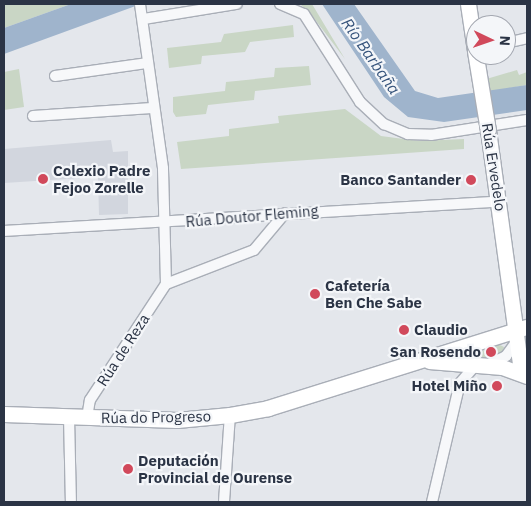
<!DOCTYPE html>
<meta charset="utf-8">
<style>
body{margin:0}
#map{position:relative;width:531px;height:506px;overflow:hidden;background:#e4e7ec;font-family:"IBM Plex Sans",sans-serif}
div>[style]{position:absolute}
.built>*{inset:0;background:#d2d6de}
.green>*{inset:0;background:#c9d6c5}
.water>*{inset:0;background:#9fb4cc}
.roads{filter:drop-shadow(1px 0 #a9aeb7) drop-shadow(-1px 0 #a9aeb7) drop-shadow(0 1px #a9aeb7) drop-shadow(0 -1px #a9aeb7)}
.street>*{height:10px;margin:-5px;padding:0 5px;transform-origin:5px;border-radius:5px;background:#f7f8fa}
.secondary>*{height:15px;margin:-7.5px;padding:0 7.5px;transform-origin:7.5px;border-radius:7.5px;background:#fff}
.bridges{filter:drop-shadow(1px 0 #a9aeb7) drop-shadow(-1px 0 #a9aeb7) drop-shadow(0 1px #a9aeb7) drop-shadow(0 -1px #a9aeb7)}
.secondary-bridge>*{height:15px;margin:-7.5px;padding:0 7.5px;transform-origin:7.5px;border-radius:7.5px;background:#fff}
.dots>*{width:14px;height:14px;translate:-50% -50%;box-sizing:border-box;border:2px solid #f4f6f9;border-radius:50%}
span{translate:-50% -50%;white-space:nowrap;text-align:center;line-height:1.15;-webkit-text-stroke:4.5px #f4f6f9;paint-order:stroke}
.street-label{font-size:15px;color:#2b3445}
.poi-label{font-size:15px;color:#2b3445;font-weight:700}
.left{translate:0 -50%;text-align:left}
.right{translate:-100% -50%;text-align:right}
.water-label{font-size:16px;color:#34527a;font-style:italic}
.frame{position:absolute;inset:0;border:5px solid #2b3445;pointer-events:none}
.north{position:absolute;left:466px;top:15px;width:50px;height:50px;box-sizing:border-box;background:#f4f6f9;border:1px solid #a4a8b1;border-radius:50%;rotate:93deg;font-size:14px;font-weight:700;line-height:20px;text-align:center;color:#2b3445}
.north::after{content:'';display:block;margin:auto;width:18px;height:22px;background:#d1495b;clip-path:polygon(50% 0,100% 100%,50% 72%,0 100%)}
</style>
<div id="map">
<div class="built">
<i style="clip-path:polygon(111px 140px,113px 152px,128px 151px,128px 214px,99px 215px,98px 177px,4px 183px,4px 149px)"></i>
</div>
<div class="green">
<i style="clip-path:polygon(4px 4px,71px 4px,4px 28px)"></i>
<i style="clip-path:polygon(300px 4px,312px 4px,345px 59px,310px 13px)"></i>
<i style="clip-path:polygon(293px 25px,294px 37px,250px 42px,245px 52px,202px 56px,201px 64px,169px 68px,167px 48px,221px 42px,224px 34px)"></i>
<i style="clip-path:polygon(309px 66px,311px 85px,255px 91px,254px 100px,208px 105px,206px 114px,176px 117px,173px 112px,173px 97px,225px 91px,226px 82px,274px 77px,275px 68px)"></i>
<i style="clip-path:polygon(19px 69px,24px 107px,4px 110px,4px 72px)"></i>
<i style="clip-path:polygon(517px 70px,519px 75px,527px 72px,527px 85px,486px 92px,483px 80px)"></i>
<i style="clip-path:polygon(345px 109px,381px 136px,419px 141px,464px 139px,464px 149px,181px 169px,177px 142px,229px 136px,229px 129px,279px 123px,278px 116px)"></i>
<i style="clip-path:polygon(498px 344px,504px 347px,502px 355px,479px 362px,473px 355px)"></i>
</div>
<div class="water">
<i style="clip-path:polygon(71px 4px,141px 4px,4px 54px,4px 28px)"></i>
<i style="clip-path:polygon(322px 4px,354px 4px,415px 91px,438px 98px,527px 85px,527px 110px,444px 122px,408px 117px,384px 97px)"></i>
</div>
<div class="roads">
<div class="street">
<i style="left:280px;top:4px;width:26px;rotate:23deg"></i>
<i style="left:304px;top:14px;width:104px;rotate:57.5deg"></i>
<i style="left:360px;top:102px;width:33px;rotate:43deg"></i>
<i style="left:384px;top:124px;width:26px;rotate:23deg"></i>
<i style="left:408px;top:134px;width:23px;rotate:2deg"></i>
<i style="left:431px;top:135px;width:97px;rotate:-8.9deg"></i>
<i style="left:144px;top:19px;width:94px;rotate:-9.2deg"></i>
<i style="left:506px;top:43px;width:22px;rotate:-13deg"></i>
<i style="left:55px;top:76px;width:94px;rotate:-8deg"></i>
<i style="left:33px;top:116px;width:119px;rotate:-3.8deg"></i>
<i style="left:4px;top:231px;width:496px;rotate:-3.4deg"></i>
<i style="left:166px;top:284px;width:94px;rotate:-21.1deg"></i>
<i style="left:254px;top:250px;width:48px;rotate:-50deg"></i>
<i style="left:489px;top:364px;width:19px;rotate:-25deg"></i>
<i style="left:506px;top:356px;width:19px;rotate:-54deg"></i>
<i style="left:69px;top:417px;width:85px;rotate:88.7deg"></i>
<i style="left:87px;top:418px;width:18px;rotate:-81deg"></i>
<i style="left:90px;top:400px;width:139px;rotate:-56.8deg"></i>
<i style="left:166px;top:284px;width:116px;rotate:-91.5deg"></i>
<i style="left:163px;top:168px;width:166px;rotate:-98deg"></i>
<i style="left:224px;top:502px;width:87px;rotate:-86.1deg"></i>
<i style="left:432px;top:502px;width:122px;rotate:-76.8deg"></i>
<i style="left:460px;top:383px;width:23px;rotate:-49deg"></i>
<i style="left:475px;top:366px;width:13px;rotate:-122deg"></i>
<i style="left:468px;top:355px;width:15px;rotate:-48deg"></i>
</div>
<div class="secondary">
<i style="left:468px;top:4px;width:48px;rotate:81.5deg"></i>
<i style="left:488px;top:130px;width:244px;rotate:82.2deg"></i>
<i style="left:429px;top:361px;width:73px;rotate:4.7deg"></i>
<i style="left:502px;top:367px;width:27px;rotate:20deg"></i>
<i style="left:4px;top:414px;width:173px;rotate:2deg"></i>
<i style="left:177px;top:420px;width:53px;rotate:-5.4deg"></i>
<i style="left:230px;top:415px;width:39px;rotate:-10deg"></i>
<i style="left:268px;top:408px;width:271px;rotate:-17.4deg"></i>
</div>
</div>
<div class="bridges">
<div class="secondary-bridge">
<i style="left:475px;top:51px;width:80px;rotate:80.7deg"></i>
</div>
</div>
<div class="dots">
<i style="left:43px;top:179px;background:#d1495b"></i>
<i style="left:471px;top:180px;background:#d1495b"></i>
<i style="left:315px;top:294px;background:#d1495b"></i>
<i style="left:404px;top:330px;background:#d1495b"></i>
<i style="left:491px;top:352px;background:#d1495b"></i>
<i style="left:497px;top:386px;background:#d1495b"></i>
<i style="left:128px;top:469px;background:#d1495b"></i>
</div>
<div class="street-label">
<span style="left:494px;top:167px;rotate:81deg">Rúa Ervedelo</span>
<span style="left:252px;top:216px;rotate:-5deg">Rúa Doutor Fleming</span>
<span style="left:123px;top:350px;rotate:-57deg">Rúa de Reza</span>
<span style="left:156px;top:417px;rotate:-1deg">Rúa do Progreso</span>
</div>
<div class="poi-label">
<span class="left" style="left:53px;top:179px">Colexio Padre<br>Fejoo Zorelle</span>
<span class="right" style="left:461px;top:180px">Banco Santander</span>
<span class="left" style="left:325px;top:294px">Cafetería<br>Ben Che Sabe</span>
<span class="left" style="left:414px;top:330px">Claudio</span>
<span class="right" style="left:481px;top:352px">San Rosendo</span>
<span class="right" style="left:487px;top:386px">Hotel Miño</span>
<span class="left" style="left:138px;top:469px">Deputación<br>Provincial de Ourense</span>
</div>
<div class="water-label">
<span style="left:371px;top:56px;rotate:55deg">Río Barbaña</span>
</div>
<div class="frame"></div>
<div class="north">N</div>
</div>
